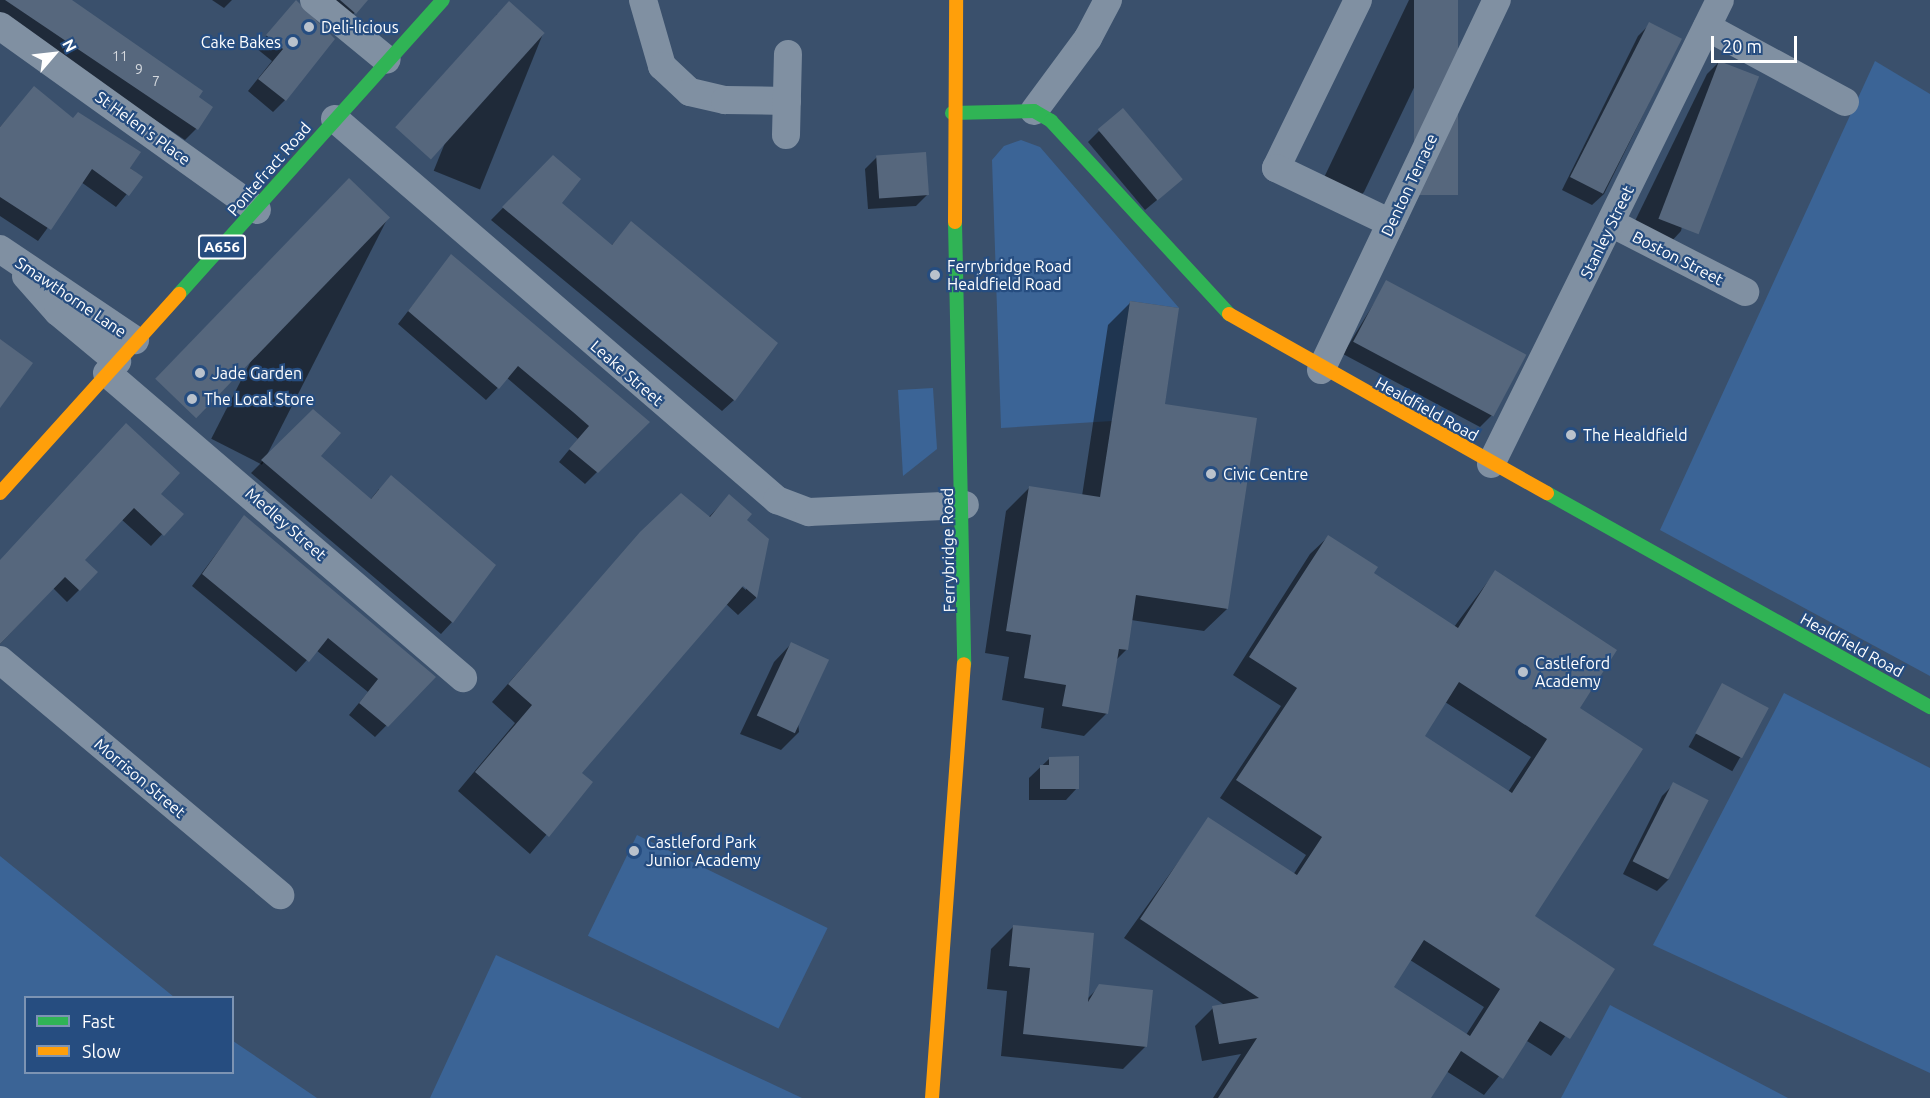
<!DOCTYPE html>
<style>
body{margin:0}
#map{position:relative;width:1930px;height:1098px;overflow:hidden;background:#3a506c;font-family:Ubuntu,sans-serif}
div>[style]{position:absolute}
.green>*{inset:0;background:#3b6496;transform-origin:0 0}
.shadow>*{inset:0;background:#0007;transform-origin:0 0}
.building>*{inset:0;background:#56677d;transform-origin:0 0}
.street>*{height:28px;margin:-14px;padding:0 14px;transform-origin:14px;border-radius:14px;background:#8090a2}
.fast>*{height:14px;margin:-7px;padding:0 7px;transform-origin:7px;border-radius:7px;background:#30b455}
.slow>*{height:14px;margin:-7px;padding:0 7px;transform-origin:7px;border-radius:7px;background:#ff9f0a}
.dots>*{width:16px;height:16px;translate:-50% -50%;box-sizing:border-box;border:3px solid #264d80;border-radius:50%}
span{translate:-50% -50%;white-space:nowrap;text-align:center;line-height:1.15;-webkit-text-stroke:4.5px #264d80;paint-order:stroke}
.number-label{font-size:14px;color:#d5d9de}
.number-label span{-webkit-text-stroke-width:0}
.shield-label span{padding:2px 4px;background:#264d80;border:2px solid;border-radius:4px;-webkit-text-stroke-width:0}
.shield-label{font-size:15px;color:#fff;font-weight:700}
.poi-label{font-size:16px;color:#fff}
.left{translate:0 -50%;text-align:left}
.right{translate:-100% -50%;text-align:right}
.street-label{font-size:16px;color:#fff}
.legend{position:absolute;left:24px;top:996px;width:210px;height:78px;box-sizing:border-box;background:#264d80;border:2px solid #7d94b3;margin:0;padding:8px 10px;list-style:none;font-size:18px;color:#fff}
.legend li{display:flex;align-items:center;gap:12px;height:30px}
.legend b{width:30px;border:2px solid #7d94b3}
.north{position:absolute;left:24px;top:24px;width:60px;height:60px;-webkit-text-stroke:4px #264d80;paint-order:stroke;rotate:62deg;font-size:16px;font-weight:700;line-height:24px;text-align:center;color:#fff}
.north::after{content:'';display:block;margin:auto;width:21px;height:27px;background:#fff;clip-path:polygon(50% 0,100% 100%,50% 72%,0 100%)}
.scale{position:absolute;left:1711px;top:36px;width:86px;height:27px;box-sizing:border-box;border:3px solid #fff;border-top:0;padding-left:8px;font-size:18px;line-height:21px;white-space:nowrap;color:#fff;-webkit-text-stroke:4px #264d80;paint-order:stroke}
</style>
<div id="map">
<div class="green">
<i style="clip-path:polygon(1875px 61px,1930px 94px,1930px 676px,1660px 530px)"></i>
<i style="clip-path:polygon(1021px 140px,1040px 147px,1179px 308px,1130px 301px,1112px 421px,1001px 428px,992px 160px,1004px 146px)"></i>
<i style="clip-path:polygon(933px 388px,937px 449px,903px 476px,898px 390px)"></i>
<i style="clip-path:polygon(1784px 693px,1930px 768px,1930px 1073px,1653px 945px)"></i>
<i style="left:637px;top:835px;width:212px;height:112px;rotate:26deg"></i>
<i style="clip-path:polygon(0 856px,174px 997px,26px 998px,26px 1072px,232px 1072px,233px 1041px,317px 1098px,0 1098px)"></i>
<i style="clip-path:polygon(496px 955px,802px 1098px,430px 1098px)"></i>
<i style="clip-path:polygon(1610px 1005px,1788px 1098px,1561px 1098px)"></i>
</div>
<div class="shadow">
<i style="clip-path:polygon(0 0,69px 0,197px 97px,196px 129px,185px 140px,0 16px)"></i>
<i style="clip-path:polygon(212px 0,232px 0,224px 8px)"></i>
<i style="clip-path:polygon(316px 0,366px 0,344px 24px)"></i>
<i style="clip-path:polygon(1409px 0,1456px 0,1364px 192px,1353px 203px,1319px 188px)"></i>
<i style="clip-path:polygon(294px 4px,285px 100px,273px 112px,248px 91px,272px 61px,256px 48px)"></i>
<i style="left:497px;top:14px;width:50px;height:169px;rotate:22deg"></i>
<i style="clip-path:polygon(1650px 24px,1680px 40px,1604px 194px,1592px 205px,1562px 190px,1638px 36px)"></i>
<i style="clip-path:polygon(1719px 62px,1681px 231px,1670px 243px,1633px 225px,1707px 74px)"></i>
<i style="clip-path:polygon(34px 88px,141px 177px,116px 207px,81px 182px,38px 241px,0 216px,0 127px)"></i>
<i style="clip-path:polygon(1099px 131px,1169px 190px,1145px 210px,1088px 142px)"></i>
<i style="clip-path:polygon(553px 157px,560px 203px,611px 246px,631px 223px,734px 400px,722px 411px,491px 220px)"></i>
<i style="clip-path:polygon(877px 157px,928px 194px,916px 206px,868px 209px,865px 169px)"></i>
<i style="left:337px;top:192px;width:57px;height:277px;rotate:27deg"></i>
<i style="clip-path:polygon(451px 256px,647px 422px,585px 484px,559px 462px,578px 439px,507px 378px,486px 400px,398px 324px)"></i>
<i style="clip-path:polygon(1387px 282px,1492px 415px,1480px 427px,1343px 354px)"></i>
<i style="clip-path:polygon(1131px 302px,1227px 609px,1204px 631px,1131px 620px,1127px 649px,1116px 660px,1107px 713px,1084px 736px,1041px 728px,1044px 708px,1002px 700px,1009px 657px,985px 653px,1006px 511px,1029px 488px,1082px 496px,1108px 325px)"></i>
<i style="clip-path:polygon(313px 411px,319px 457px,370px 500px,379px 489px,452px 622px,441px 634px,251px 473px)"></i>
<i style="clip-path:polygon(159px 494px,181px 514px,151px 546px,121px 519px,83px 560px,79px 590px,67px 602px,53px 588px,0 644px,0 561px)"></i>
<i style="clip-path:polygon(evenodd,729px 496px,744px 520px,767px 539px,756px 598px,738px 615px,725px 603px,580px 773px,591px 782px,530px 854px,458px 791px,515px 723px,492px 702px,641px 533px,708px 518px,729px 496px,736px 582px,746px 586px,746px 590px,736px 582px)"></i>
<i style="clip-path:polygon(244px 517px,434px 677px,375px 737px,349px 715px,368px 692px,316px 650px,296px 672px,192px 586px)"></i>
<i style="clip-path:polygon(evenodd,1328px 537px,1372px 573px,1454px 627px,1495px 572px,1578px 708px,1532px 917px,1613px 969px,1551px 1056px,1527px 1041px,1484px 1095px,1446px 1071px,1429px 1098px,1213px 1098px,1241px 1054px,1202px 1061px,1195px 1026px,1213px 1008px,1226px 1006px,1124px 938px,1209px 819px,1293px 875px,1306px 855px,1220px 798px,1281px 706px,1233px 675px,1310px 554px,1328px 537px,1445px 702px,1531px 757px,1508px 792px,1423px 737px,1445px 702px,1328px 537px,1410px 960px,1484px 1007px,1466px 1035px,1392px 987px,1410px 960px)"></i>
<i style="clip-path:polygon(791px 644px,799px 732px,781px 750px,740px 734px,774px 662px)"></i>
<i style="left:1723px;top:685px;width:50px;height:71px;rotate:29deg"></i>
<i style="clip-path:polygon(1050px 758px,1077px 788px,1066px 800px,1029px 800px,1029px 778px)"></i>
<i style="clip-path:polygon(1674px 784px,1669px 879px,1657px 891px,1623px 874px,1662px 796px)"></i>
<i style="clip-path:polygon(1014px 926px,1087px 999px,1100px 986px,1146px 1046px,1123px 1069px,1001px 1056px,1007px 991px,987px 989px,991px 949px)"></i>
</div>
<div class="building">
<i style="clip-path:polygon(5px 0,72px 0,203px 91px,199px 97px,213px 107px,198px 130px)"></i>
<i style="clip-path:polygon(296px 0,335px 39px,286px 101px,258px 79px,283px 49px,266px 35px)"></i>
<i style="clip-path:polygon(340px 0,368px 0,356px 14px)"></i>
<i style="left:1414px;top:0;width:44px;height:195px"></i>
<i style="left:509px;top:1px;width:48px;height:170px;rotate:42deg"></i>
<i style="left:1649px;top:22px;width:37px;height:174px;rotate:27deg"></i>
<i style="left:1719px;top:61px;width:43px;height:169px;rotate:21deg"></i>
<i style="clip-path:polygon(34px 86px,73px 118px,78px 112px,141px 152px,130px 168px,143px 177px,129px 196px,92px 169px,51px 230px,0 197px,0 127px)"></i>
<i style="left:1123px;top:108px;width:93px;height:33px;rotate:50deg"></i>
<i style="left:926px;top:152px;width:43px;height:50px;rotate:86deg"></i>
<i style="clip-path:polygon(553px 155px,581px 179px,562px 203px,612px 245px,631px 221px,778px 343px,735px 401px,502px 207px)"></i>
<i style="left:349px;top:178px;width:57px;height:279px;rotate:44deg"></i>
<i style="clip-path:polygon(451px 254px,650px 422px,598px 473px,569px 449px,589px 426px,573px 412px,518px 366px,499px 389px,408px 311px)"></i>
<i style="left:1386px;top:280px;width:159px;height:70px;rotate:28deg"></i>
<i style="clip-path:polygon(1130px 301px,1179px 308px,1165px 404px,1257px 418px,1228px 609px,1136px 595px,1128px 650px,1119px 649px,1108px 714px,1062px 706px,1066px 685px,1024px 678px,1031px 635px,1006px 631px,1029px 486px,1100px 497px)"></i>
<i style="clip-path:polygon(0 339px,33px 363px,0 408px)"></i>
<i style="clip-path:polygon(313px 409px,341px 433px,321px 456px,371px 499px,391px 475px,496px 565px,453px 623px,261px 460px)"></i>
<i style="clip-path:polygon(126px 423px,180px 473px,161px 494px,184px 514px,164px 536px,134px 508px,85px 560px,98px 572px,80px 591px,65px 577px,0 644px,0 560px)"></i>
<i style="clip-path:polygon(681px 493px,710px 517px,729px 494px,752px 514px,747px 520px,769px 539px,757px 598px,743px 586px,582px 773px,593px 782px,549px 837px,475px 772px,532px 705px,508px 684px,640px 532px)"></i>
<i style="clip-path:polygon(244px 515px,436px 677px,388px 727px,359px 703px,378px 679px,328px 638px,309px 662px,202px 574px)"></i>
<i style="clip-path:polygon(evenodd,1328px 535px,1378px 567px,1374px 573px,1458px 628px,1495px 570px,1617px 650px,1580px 708px,1643px 749px,1535px 916px,1615px 969px,1570px 1039px,1540px 1021px,1503px 1079px,1461px 1051px,1431px 1098px,1218px 1098px,1257px 1038px,1219px 1044px,1212px 1006px,1259px 998px,1140px 919px,1208px 817px,1297px 875px,1322px 837px,1236px 780px,1297px 688px,1249px 657px,1328px 535px,1459px 682px,1547px 739px,1512px 793px,1425px 736px,1459px 682px,1328px 535px,1424px 940px,1500px 989px,1470px 1036px,1394px 987px,1424px 940px)"></i>
<i style="left:791px;top:642px;width:42px;height:81px;rotate:25deg"></i>
<i style="left:1722px;top:683px;width:53px;height:57px;rotate:28deg"></i>
<i style="clip-path:polygon(1079px 756px,1079px 789px,1040px 789px,1040px 765px,1049px 765px,1049px 757px)"></i>
<i style="left:1673px;top:782px;width:40px;height:89px;rotate:27deg"></i>
<i style="clip-path:polygon(1013px 925px,1094px 933px,1088px 1002px,1099px 984px,1153px 990px,1147px 1047px,1023px 1034px,1030px 968px,1009px 966px)"></i>
</div>
<div class="street">
<i style="left:314px;top:0;width:94px;rotate:39.4deg"></i>
<i style="left:643px;top:0;width:69px;rotate:73.9deg"></i>
<i style="left:662px;top:66px;width:38px;rotate:43deg"></i>
<i style="left:690px;top:92px;width:36px;rotate:13deg"></i>
<i style="left:725px;top:100px;width:62px;rotate:0.9deg"></i>
<i style="left:1358px;top:0;width:187px;rotate:116deg"></i>
<i style="left:1276px;top:168px;width:127px;rotate:25.6deg"></i>
<i style="left:0;top:26px;width:316px;rotate:35.6deg"></i>
<i style="left:1707px;top:27px;width:157px;rotate:28.5deg"></i>
<i style="left:1034px;top:111px;width:91px;rotate:-53.5deg"></i>
<i style="left:1088px;top:38px;width:43px;rotate:-62.2deg"></i>
<i style="left:335px;top:119px;width:584px;rotate:40.76deg"></i>
<i style="left:777px;top:500px;width:34px;rotate:21deg"></i>
<i style="left:809px;top:512px;width:156px;rotate:-2.6deg"></i>
<i style="left:786px;top:135px;width:81px;rotate:-88.6deg"></i>
<i style="left:1611px;top:223px;width:151px;rotate:27.2deg"></i>
<i style="left:0;top:249px;width:163px;rotate:34deg"></i>
<i style="left:26px;top:276px;width:48px;rotate:48.4deg"></i>
<i style="left:58px;top:312px;width:77px;rotate:39.7deg"></i>
<i style="left:1321px;top:370px;width:410px;rotate:-64.6deg"></i>
<i style="left:107px;top:373px;width:469px;rotate:40.6deg"></i>
<i style="left:1491px;top:464px;width:517px;rotate:-63.73deg"></i>
<i style="left:0;top:660px;width:366px;rotate:40deg"></i>
</div>
<div class="fast">
<i style="left:952px;top:113px;width:82px;rotate:-1.4deg"></i>
<i style="left:1034px;top:111px;width:20px;rotate:30deg"></i>
<i style="left:1051px;top:121px;width:263px;rotate:47.3deg"></i>
<i style="left:955px;top:222px;width:442px;rotate:88.8deg"></i>
<i style="left:179px;top:294px;width:395px;rotate:-48.1deg"></i>
<i style="left:1547px;top:493px;width:439px;rotate:29.2deg"></i>
</div>
<div class="slow">
<i style="left:955px;top:222px;width:222px;rotate:-89.7deg"></i>
<i style="left:1229px;top:314px;width:365px;rotate:29.4deg"></i>
<i style="left:0;top:493px;width:268px;rotate:-48deg"></i>
<i style="left:932px;top:1098px;width:435px;rotate:-85.8deg"></i>
</div>
<div class="dots">
<i style="left:309px;top:27px;background:#bac2cc"></i>
<i style="left:293px;top:42px;background:#bac2cc"></i>
<i style="left:935px;top:275px;background:#bac2cc"></i>
<i style="left:200px;top:373px;background:#bac2cc"></i>
<i style="left:192px;top:399px;background:#bac2cc"></i>
<i style="left:1571px;top:435px;background:#bac2cc"></i>
<i style="left:1211px;top:474px;background:#bac2cc"></i>
<i style="left:1523px;top:672px;background:#bac2cc"></i>
<i style="left:634px;top:851px;background:#bac2cc"></i>
</div>
<div class="number-label">
<span style="left:120px;top:56px">11</span>
<span style="left:139px;top:69px">9</span>
<span style="left:156px;top:81px">7</span>
</div>
<div class="shield-label">
<span style="left:222px;top:247px">A656</span>
</div>
<div class="poi-label">
<span class="left" style="left:321px;top:27px">Deli-licious</span>
<span class="right" style="left:281px;top:42px">Cake Bakes</span>
<span class="left" style="left:947px;top:275px">Ferrybridge Road<br>Healdfield Road</span>
<span class="left" style="left:212px;top:373px">Jade Garden</span>
<span class="left" style="left:204px;top:399px">The Local Store</span>
<span class="left" style="left:1583px;top:435px">The Healdfield</span>
<span class="left" style="left:1223px;top:474px">Civic Centre</span>
<span class="left" style="left:1535px;top:672px">Castleford<br>Academy</span>
<span class="left" style="left:646px;top:851px">Castleford Park<br>Junior Academy</span>
</div>
<div class="street-label">
<span style="left:143px;top:128px;rotate:36deg">St Helen's Place</span>
<span style="left:269px;top:169px;rotate:-49deg">Pontefract Road</span>
<span style="left:1409px;top:185px;rotate:-65deg">Denton Terrace</span>
<span style="left:1607px;top:232px;rotate:-64deg">Stanley Street</span>
<span style="left:1678px;top:258px;rotate:27deg">Boston Street</span>
<span style="left:71px;top:297px;rotate:34deg">Smawthorne Lane</span>
<span style="left:627px;top:373px;rotate:41deg">Leake Street</span>
<span style="left:1427px;top:409px;rotate:29deg">Healdfield Road</span>
<span style="left:286px;top:524px;rotate:41deg">Medley Street</span>
<span style="left:948px;top:550px;rotate:-91deg">Ferrybridge Road</span>
<span style="left:1852px;top:645px;rotate:29deg">Healdfield Road</span>
<span style="left:140px;top:778px;rotate:40deg">Morrison Street</span>
</div>
<ul class="legend">
<li><b style="height:8px;background:#30b455"></b>Fast</li>
<li><b style="height:8px;background:#ff9f0a"></b>Slow</li>
</ul>
<div class="north">N</div>
<div class="scale">20 m</div>
</div>
